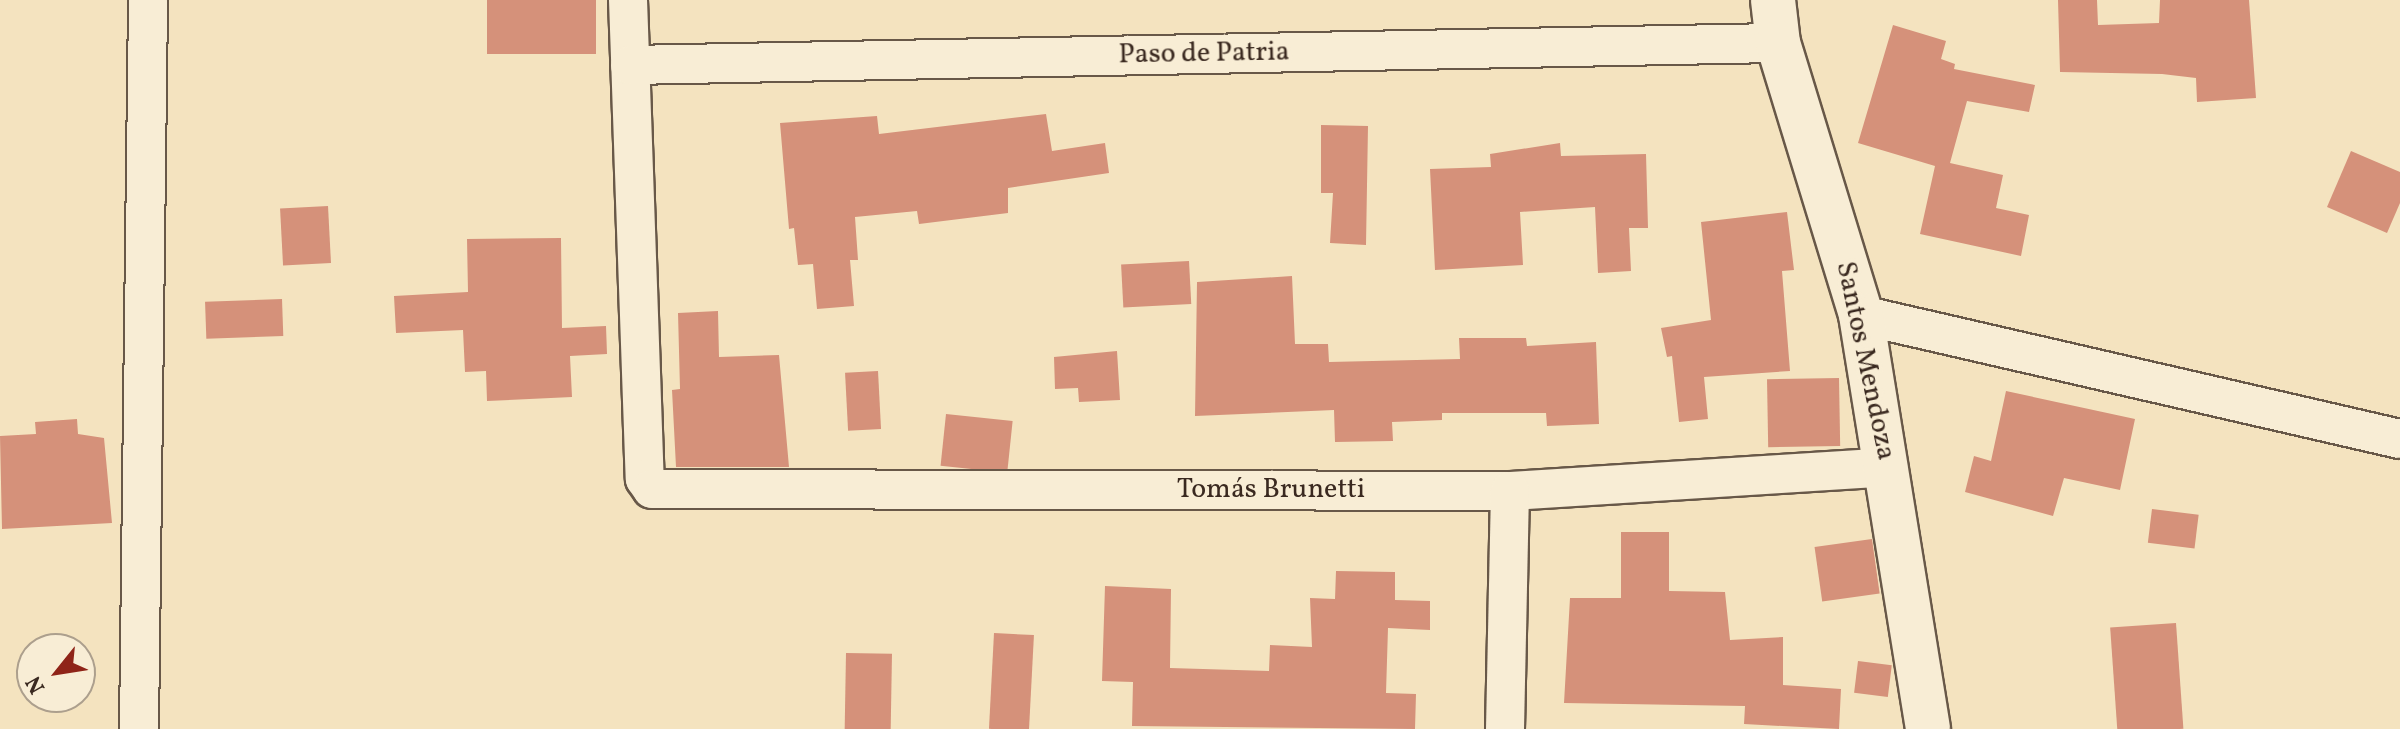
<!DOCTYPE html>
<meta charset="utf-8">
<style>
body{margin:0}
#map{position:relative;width:2400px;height:729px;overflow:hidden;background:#f4e3bf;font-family:Vollkorn,serif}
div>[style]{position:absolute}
.building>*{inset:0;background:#d5917a;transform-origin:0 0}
.roads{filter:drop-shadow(2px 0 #685848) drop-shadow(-2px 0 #685848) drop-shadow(0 2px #685848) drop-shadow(0 -2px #685848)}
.minor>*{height:38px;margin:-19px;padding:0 19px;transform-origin:19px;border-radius:19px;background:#f8edd5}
.tertiary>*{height:44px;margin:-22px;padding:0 22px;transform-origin:22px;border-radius:22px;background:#f8edd5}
span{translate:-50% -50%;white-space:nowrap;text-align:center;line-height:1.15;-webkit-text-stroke:7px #f8edd5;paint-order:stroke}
.street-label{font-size:28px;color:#3a2920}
.north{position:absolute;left:16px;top:633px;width:80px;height:80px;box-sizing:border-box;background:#f8edd5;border:2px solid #ac9f8d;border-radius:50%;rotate:240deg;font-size:22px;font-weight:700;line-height:32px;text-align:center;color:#3a2920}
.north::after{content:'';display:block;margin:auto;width:28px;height:36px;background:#8f2418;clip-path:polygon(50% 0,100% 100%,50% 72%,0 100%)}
</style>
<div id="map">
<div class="building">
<i style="left:487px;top:0;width:109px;height:54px"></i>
<i style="clip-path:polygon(2058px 0,2097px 0,2098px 25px,2159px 23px,2160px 0,2249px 0,2256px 98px,2197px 102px,2196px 78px,2162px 74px,2060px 72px)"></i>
<i style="clip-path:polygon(1893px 25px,1946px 41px,1941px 59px,1955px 64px,1954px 69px,2035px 85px,2029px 112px,1967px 101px,1950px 163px,2003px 175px,1996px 208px,2029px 215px,2021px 256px,1920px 234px,1935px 166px,1858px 143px)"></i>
<i style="clip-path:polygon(1046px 114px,1052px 151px,1105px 143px,1109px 173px,1008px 188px,1008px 213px,919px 224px,917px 211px,855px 217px,858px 260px,850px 260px,854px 306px,817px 309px,813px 264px,798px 265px,794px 228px,789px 229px,780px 123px,877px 116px,879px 134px)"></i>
<i style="clip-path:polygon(1321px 125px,1368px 126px,1366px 245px,1330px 243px,1333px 193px,1321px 193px)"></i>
<i style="clip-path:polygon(1560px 143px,1561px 156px,1646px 154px,1648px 228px,1629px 228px,1631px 271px,1598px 273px,1595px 207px,1520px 212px,1523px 265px,1435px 270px,1430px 169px,1491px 167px,1490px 154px)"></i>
<i style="clip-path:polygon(2351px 151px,2400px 172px,2400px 203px,2387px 233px,2327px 207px)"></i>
<i style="left:328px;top:206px;width:57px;height:48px;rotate:87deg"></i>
<i style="clip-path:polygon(1787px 212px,1794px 270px,1782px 271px,1790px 371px,1704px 377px,1708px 419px,1679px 422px,1672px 356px,1667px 357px,1661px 328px,1711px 320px,1701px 222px)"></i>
<i style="clip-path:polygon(561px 238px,562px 328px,606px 326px,607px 354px,570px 356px,572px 397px,487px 401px,486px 371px,465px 372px,463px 330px,396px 333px,394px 296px,468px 292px,467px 239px)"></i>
<i style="left:1189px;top:261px;width:43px;height:68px;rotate:87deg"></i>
<i style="clip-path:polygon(1292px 276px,1295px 344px,1328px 344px,1329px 362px,1460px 359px,1459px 338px,1526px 338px,1527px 346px,1596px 342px,1599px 424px,1547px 426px,1546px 413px,1442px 413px,1442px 420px,1392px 422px,1393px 441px,1335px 442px,1334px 410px,1195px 416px,1197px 282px)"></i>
<i style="left:282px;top:299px;width:37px;height:77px;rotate:88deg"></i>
<i style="clip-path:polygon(718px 311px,719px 357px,779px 355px,789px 467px,676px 467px,672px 390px,680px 389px,678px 313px)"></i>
<i style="clip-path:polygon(1117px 351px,1120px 400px,1079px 402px,1078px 388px,1055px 389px,1054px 357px)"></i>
<i style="left:878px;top:371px;width:58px;height:33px;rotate:87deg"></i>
<i style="left:1839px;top:378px;width:68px;height:72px;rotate:89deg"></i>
<i style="clip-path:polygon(2006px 391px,2135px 419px,2120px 490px,2064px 478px,2053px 516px,1965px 492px,1974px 456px,1991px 461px)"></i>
<i style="left:946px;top:414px;width:67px;height:52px;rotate:6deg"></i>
<i style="clip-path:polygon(77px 419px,78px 434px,104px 438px,112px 523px,2px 529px,0 436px,36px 434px,35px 422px)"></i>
<i style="left:2152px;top:509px;width:47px;height:34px;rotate:7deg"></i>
<i style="clip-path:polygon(1621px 532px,1669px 532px,1669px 591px,1725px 592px,1730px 640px,1783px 637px,1783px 685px,1841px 689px,1839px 729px,1744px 724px,1745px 706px,1564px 703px,1570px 598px,1621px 598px)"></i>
<i style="left:1872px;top:539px;width:55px;height:58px;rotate:82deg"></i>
<i style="clip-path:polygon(1336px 571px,1395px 572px,1395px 600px,1430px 601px,1430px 630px,1388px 628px,1386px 693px,1416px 694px,1415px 729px,1132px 726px,1133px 682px,1102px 681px,1105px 586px,1171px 589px,1170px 668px,1269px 671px,1270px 645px,1312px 647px,1310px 598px,1335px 599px)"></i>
<i style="left:2176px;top:623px;width:106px;height:66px;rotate:86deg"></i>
<i style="left:994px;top:633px;width:40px;height:96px;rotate:3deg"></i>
<i style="left:846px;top:653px;width:46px;height:76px;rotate:1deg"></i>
<i style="left:1858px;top:661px;width:34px;height:32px;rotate:7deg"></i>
</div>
<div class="roads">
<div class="minor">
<i style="left:628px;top:0;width:479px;rotate:88deg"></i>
<i style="left:645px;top:479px;width:12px;rotate:55deg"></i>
<i style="left:652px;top:489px;width:858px;rotate:0.13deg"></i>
<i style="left:1510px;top:491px;width:379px;rotate:-3.6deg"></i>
<i style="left:630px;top:65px;width:1148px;rotate:-1.1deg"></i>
<i style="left:1861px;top:315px;width:553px;rotate:12.96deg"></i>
<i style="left:139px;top:729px;width:729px;rotate:-89.29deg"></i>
<i style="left:1505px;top:729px;width:238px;rotate:-88.8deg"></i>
</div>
<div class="tertiary">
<i style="left:1773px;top:0;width:43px;rotate:83.4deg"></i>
<i style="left:1778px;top:43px;width:284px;rotate:73deg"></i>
<i style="left:1861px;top:315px;width:419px;rotate:80.8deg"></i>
</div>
</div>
<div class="street-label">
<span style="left:1204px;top:54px;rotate:-1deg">Paso de Patria</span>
<span style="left:1865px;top:361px;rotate:78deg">Santos Mendoza</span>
<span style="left:1271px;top:490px">Tomás Brunetti</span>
</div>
<div class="north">N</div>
</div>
